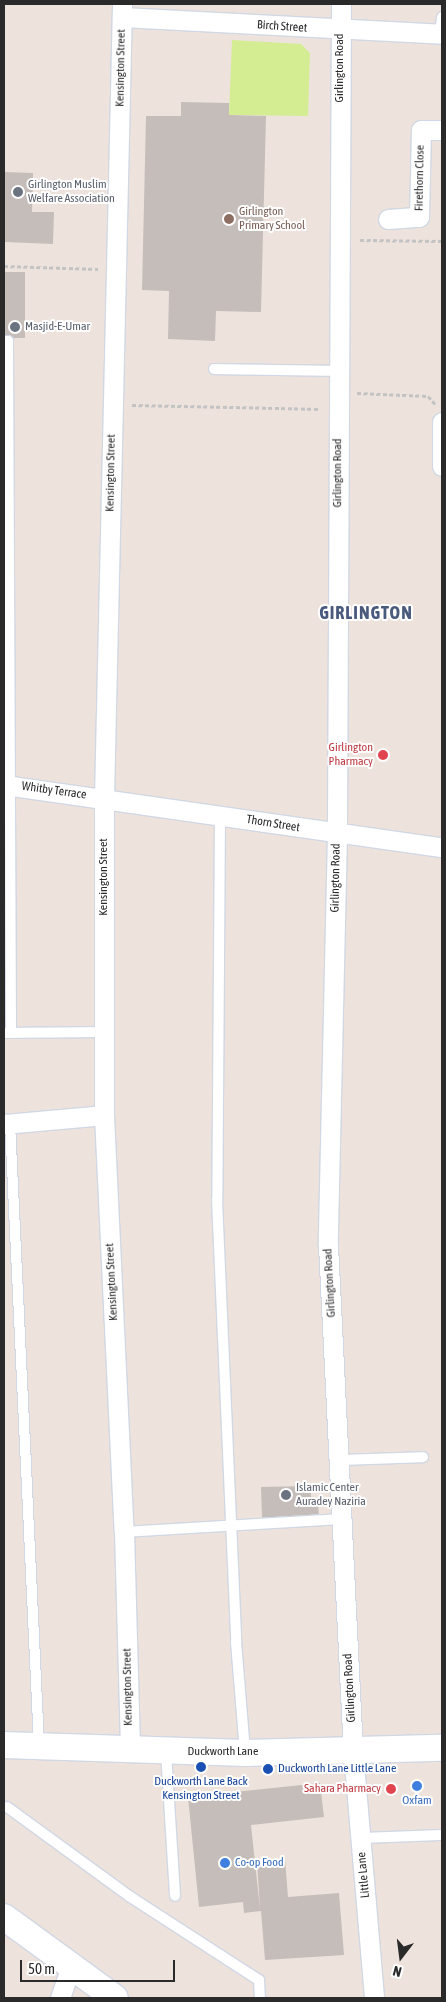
<!DOCTYPE html>
<style>
body{margin:0}
#map{position:relative;width:446px;height:2002px;overflow:hidden;background:#ede3dc;font-family:"Asap Condensed",sans-serif}
div>[style]{position:absolute}
.pitch>*{inset:0;background:#d4ed92}
.building>*{inset:0;background:#c5bdb9;transform-origin:0 0}
.path>*{height:3px;margin-top:-1.5px;transform-origin:0;background:repeating-linear-gradient(90deg,#c3c3c3 0 4px,transparent 0 6.5px)}
.roads{filter:drop-shadow(1px 0 #d1d7e4) drop-shadow(-1px 0 #d1d7e4) drop-shadow(0 1px #d1d7e4) drop-shadow(0 -1px #d1d7e4)}
.lane>*{height:10px;margin:-5px;padding:0 5px;transform-origin:5px;border-radius:5px;background:#fff}
.street>*{height:19px;margin:-9.5px;padding:0 9.5px;transform-origin:9.5px;border-radius:9.5px;background:#fff}
.secondary>*{height:26px;margin:-13px;padding:0 13px;transform-origin:13px;border-radius:13px;background:#fff}
.dots>*{width:14px;height:14px;translate:-50% -50%;box-sizing:border-box;border:2px solid #fff;border-radius:50%}
span{translate:-50% -50%;white-space:nowrap;text-align:center;line-height:1.15;-webkit-text-stroke:4px #fff;paint-order:stroke}
.street-label{font-size:12px;color:#2a2a2a}
.worship-label{font-size:12px;color:#5b616d}
.left{translate:0 -50%;text-align:left}
.education-label{font-size:12px;color:#785e54}
.health-label{font-size:12px;color:#be3a42}
.right{translate:-100% -50%;text-align:right}
.transit-label{font-size:12px;color:#164399}
.shop-label{font-size:12px;color:#366cbe}
.district-label{font-size:18px;color:#495a7d;font-weight:700;letter-spacing:1px}
.frame{position:absolute;inset:0;border:5px solid #2a2a2a;pointer-events:none}
.north{position:absolute;left:376px;top:1932px;width:50px;height:50px;-webkit-text-stroke:4px #fff;paint-order:stroke;rotate:195deg;font-size:14px;font-weight:700;line-height:20px;text-align:center;color:#2a2a2a}
.north::after{content:'';display:block;margin:auto;width:18px;height:22px;background:#2a2a2a;clip-path:polygon(50% 0,100% 100%,50% 72%,0 100%)}
.scale{position:absolute;left:20px;top:1960px;width:155px;height:22px;box-sizing:border-box;border:2px solid #2a2a2a;border-top:0;padding-left:6px;font-size:15px;line-height:18px;white-space:nowrap;color:#2a2a2a;-webkit-text-stroke:4px #fff;paint-order:stroke}
</style>
<div id="map">
<div class="pitch">
<i style="clip-path:polygon(232px 40px,301px 44px,310px 53px,308px 116px,229px 115px)"></i>
</div>
<div class="building">
<i style="clip-path:polygon(181px 102px,229px 103px,229px 115px,266px 116px,261px 312px,216px 311px,215px 341px,168px 339px,169px 291px,142px 290px,146px 116px,181px 116px)"></i>
<i style="clip-path:polygon(4px 172px,33px 173px,32px 212px,54px 212px,53px 244px,5px 242px)"></i>
<i style="left:4px;top:272px;width:21px;height:66px"></i>
<i style="clip-path:polygon(311px 1486px,311px 1503px,318px 1503px,319px 1517px,262px 1518px,261px 1487px)"></i>
<i style="clip-path:polygon(320px 1783px,324px 1817px,251px 1825px,260px 1909px,257px 1861px,285px 1859px,288px 1897px,339px 1893px,344px 1955px,265px 1960px,261px 1911px,244px 1913px,243px 1902px,199px 1907px,188px 1797px)"></i>
</div>
<div class="path">
<i style="left:360px;top:240px;width:82px;rotate:0.7deg"></i>
<i style="left:4px;top:266px;width:94px;rotate:1.8deg"></i>
<i style="left:357px;top:393px;width:71px;rotate:2.4deg"></i>
<i style="left:428px;top:396px;width:12px;rotate:48deg"></i>
<i style="left:132px;top:405px;width:188px;rotate:1.2deg"></i>
</div>
<div class="roads">
<div class="lane">
<i style="left:440px;top:34px;width:17px;rotate:-83deg"></i>
<i style="left:4px;top:341px;width:4px"></i>
<i style="left:8px;top:341px;width:692px;rotate:89.75deg"></i>
<i style="left:214px;top:369px;width:124px;rotate:0.9deg"></i>
<i style="left:220px;top:816px;width:384px;rotate:90.4deg"></i>
<i style="left:217px;top:1200px;width:442px;rotate:87.5deg"></i>
<i style="left:236px;top:1642px;width:110px;rotate:85.3deg"></i>
<i style="left:4px;top:1033px;width:100px;rotate:-0.6deg"></i>
<i style="left:10px;top:1123px;width:623px;rotate:87.33deg"></i>
<i style="left:339px;top:1460px;width:84px;rotate:-2deg"></i>
<i style="left:124px;top:1532px;width:217px;rotate:-3.4deg"></i>
<i style="left:166px;top:1752px;width:144px;rotate:86.4deg"></i>
<i style="left:7px;top:1807px;width:151px;rotate:36.1deg"></i>
<i style="left:129px;top:1896px;width:155px;rotate:32.9deg"></i>
<i style="left:259px;top:1980px;width:18px;rotate:87deg"></i>
<i style="left:361px;top:1838px;width:81px;rotate:-2.1deg"></i>
</div>
<div class="street">
<i style="left:122px;top:4px;width:794px;rotate:91.3deg"></i>
<i style="left:104px;top:798px;width:317px;rotate:90deg"></i>
<i style="left:104px;top:1115px;width:417px;rotate:87.3deg"></i>
<i style="left:124px;top:1532px;width:219px;rotate:88.4deg"></i>
<i style="left:341px;top:4px;width:830px;rotate:90.28deg"></i>
<i style="left:337px;top:834px;width:411px;rotate:91.3deg"></i>
<i style="left:328px;top:1245px;width:508px;rotate:87.18deg"></i>
<i style="left:353px;top:1752px;width:247px;rotate:85.1deg"></i>
<i style="left:122px;top:17px;width:320px;rotate:3deg"></i>
<i style="left:388px;top:219px;width:31px;rotate:-4deg"></i>
<i style="left:419px;top:217px;width:87px;rotate:-88.7deg"></i>
<i style="left:421px;top:130px;width:21px"></i>
<i style="left:442px;top:422px;width:44px;rotate:90deg"></i>
<i style="left:4px;top:785px;width:442px;rotate:8.1deg"></i>
<i style="left:4px;top:1124px;width:100px;rotate:-5.1deg"></i>
<i style="left:60px;top:1998px;width:34px;rotate:-71deg"></i>
</div>
<div class="secondary">
<i style="left:4px;top:1745px;width:241px;rotate:1.9deg"></i>
<i style="left:245px;top:1753px;width:197px;rotate:-1.5deg"></i>
<i style="left:4px;top:1917px;width:137px;rotate:36.1deg"></i>
</div>
</div>
<div class="dots">
<i style="left:18px;top:192px;background:#6b7280"></i>
<i style="left:229px;top:219px;background:#8d6e63"></i>
<i style="left:15px;top:327px;background:#6b7280"></i>
<i style="left:383px;top:755px;background:#e0444e"></i>
<i style="left:286px;top:1495px;background:#6b7280"></i>
<i style="left:201px;top:1767px;background:#1a4fb4"></i>
<i style="left:268px;top:1769px;background:#1a4fb4"></i>
<i style="left:417px;top:1786px;background:#3f7fe0"></i>
<i style="left:391px;top:1789px;background:#e0444e"></i>
<i style="left:225px;top:1863px;background:#3f7fe0"></i>
</div>
<div class="street-label">
<span style="left:282px;top:27px;rotate:4deg">Birch Street</span>
<span style="left:121px;top:68px;rotate:-89deg">Kensington Street</span>
<span style="left:340px;top:68px;rotate:-90deg">Girlington Road</span>
<span style="left:420px;top:178px;rotate:-89deg">Firethorn Close</span>
<span style="left:111px;top:473px;rotate:-89deg">Kensington Street</span>
<span style="left:338px;top:473px;rotate:-90deg">Girlington Road</span>
<span style="left:54px;top:791px;rotate:8deg">Whitby Terrace</span>
<span style="left:273px;top:824px;rotate:9deg">Thorn Street</span>
<span style="left:104px;top:877px;rotate:-90deg">Kensington Street</span>
<span style="left:336px;top:878px;rotate:-89deg">Girlington Road</span>
<span style="left:112px;top:1282px;rotate:-93deg">Kensington Street</span>
<span style="left:330px;top:1283px;rotate:-93deg">Girlington Road</span>
<span style="left:128px;top:1687px;rotate:-91deg">Kensington Street</span>
<span style="left:350px;top:1688px;rotate:-93deg">Girlington Road</span>
<span style="left:223px;top:1752px">Duckworth Lane</span>
<span style="left:364px;top:1875px;rotate:-95deg">Little Lane</span>
</div>
<div class="worship-label">
<span class="left" style="left:28px;top:192px">Girlington Muslim<br>Welfare Association</span>
<span class="left" style="left:25px;top:327px">Masjid-E-Umar</span>
<span class="left" style="left:296px;top:1495px">Islamic Center<br>Auradey Naziria</span>
</div>
<div class="education-label">
<span class="left" style="left:239px;top:219px">Girlington<br>Primary School</span>
</div>
<div class="health-label">
<span class="right" style="left:373px;top:755px">Girlington<br>Pharmacy</span>
<span class="right" style="left:381px;top:1789px">Sahara Pharmacy</span>
</div>
<div class="transit-label">
<span class="left" style="left:278px;top:1769px">Duckworth Lane Little Lane</span>
<span style="left:201px;top:1789px">Duckworth Lane Back<br>Kensington Street</span>
</div>
<div class="shop-label">
<span style="left:417px;top:1801px">Oxfam</span>
<span class="left" style="left:235px;top:1863px">Co-op Food</span>
</div>
<div class="district-label">
<span style="left:366px;top:613px">GIRLINGTON</span>
</div>
<div class="frame"></div>
<div class="north">N</div>
<div class="scale">50 m</div>
</div>
